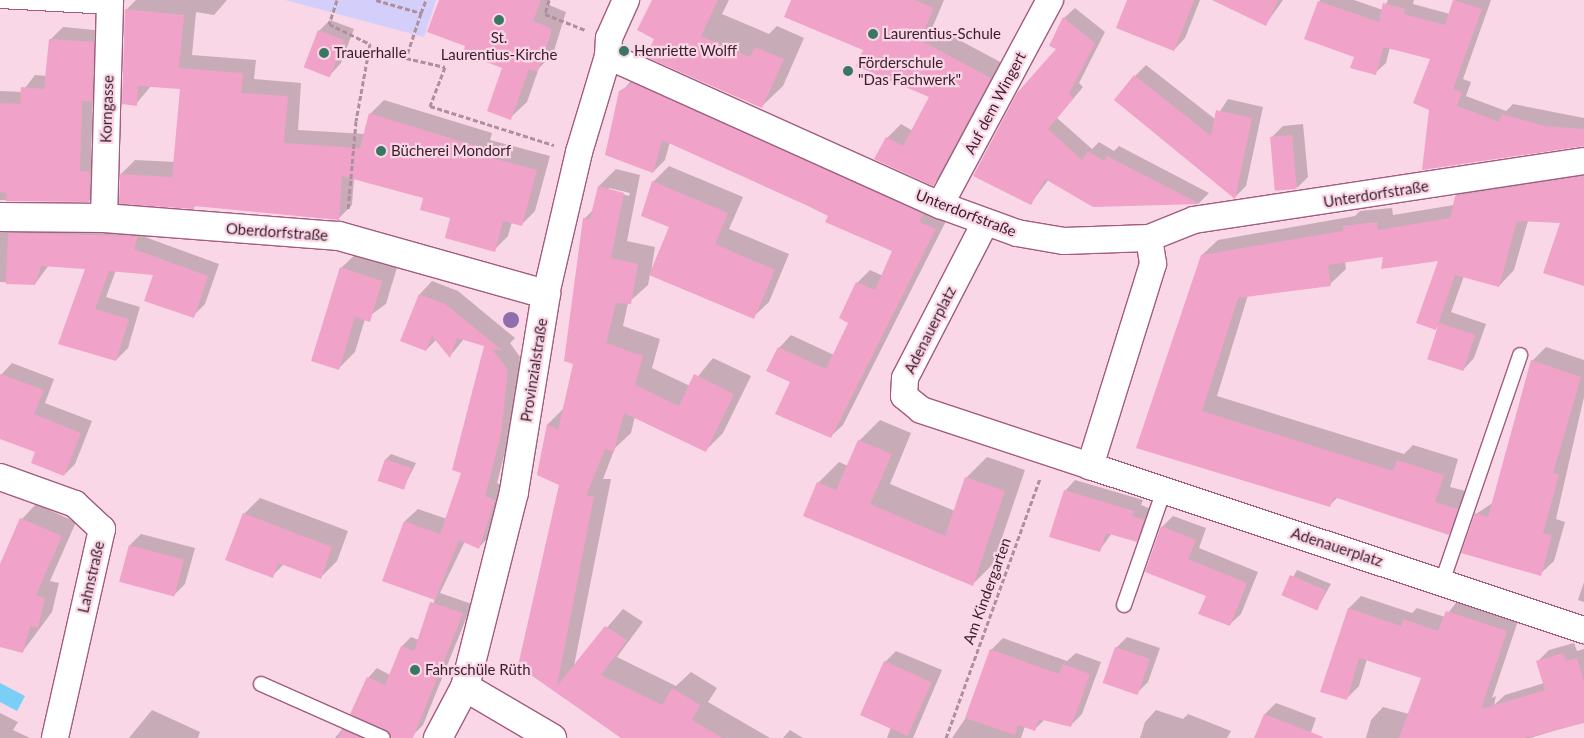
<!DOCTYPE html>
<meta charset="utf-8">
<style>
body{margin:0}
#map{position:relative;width:1584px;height:738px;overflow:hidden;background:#f9d7e6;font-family:Lato,sans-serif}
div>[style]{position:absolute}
.green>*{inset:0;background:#d3cffa}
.water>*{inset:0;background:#7bcff6}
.shadow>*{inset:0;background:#0003}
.building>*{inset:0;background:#f1a2c8;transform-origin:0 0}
.path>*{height:3px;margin-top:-1.5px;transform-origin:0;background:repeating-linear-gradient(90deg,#af8f9e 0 5px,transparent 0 7.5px)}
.roads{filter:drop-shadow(1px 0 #a35b7f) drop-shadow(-1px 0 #a35b7f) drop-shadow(0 1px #a35b7f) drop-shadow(0 -1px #a35b7f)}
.lane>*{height:14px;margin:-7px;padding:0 7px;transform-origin:7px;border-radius:7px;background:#fff}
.street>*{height:26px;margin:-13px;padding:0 13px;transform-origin:13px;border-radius:13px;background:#fff}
.secondary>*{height:28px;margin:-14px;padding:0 14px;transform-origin:14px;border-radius:14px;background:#fff}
.trees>*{width:16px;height:16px;margin:-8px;border-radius:50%;background:#8f6eac}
.dots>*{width:14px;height:14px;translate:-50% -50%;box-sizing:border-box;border:2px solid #f9d7e6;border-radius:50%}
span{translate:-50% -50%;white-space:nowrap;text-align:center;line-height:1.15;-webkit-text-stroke:4.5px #f9d7e6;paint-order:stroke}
.poi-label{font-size:15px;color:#3b1d2c}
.left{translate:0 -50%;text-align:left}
.street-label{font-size:15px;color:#3b1d2c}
</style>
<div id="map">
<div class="green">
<i style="clip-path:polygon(285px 0,436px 0,424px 37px)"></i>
</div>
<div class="water">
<i style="clip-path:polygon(0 683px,25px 696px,17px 711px,0 702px)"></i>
</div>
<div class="shadow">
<i style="clip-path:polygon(136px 0,227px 0,214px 15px,196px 12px,192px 55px,256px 60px,254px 79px,301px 83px,298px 130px,365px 134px,370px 114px,384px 100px,492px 133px,490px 140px,550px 156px,535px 211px,521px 225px,512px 222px,508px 236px,494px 250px,425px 197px,354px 178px,352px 205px,338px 219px,197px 205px,193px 208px,121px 174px,135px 160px,175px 162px,181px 88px,151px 86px,136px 104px,126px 10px)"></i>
<i style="clip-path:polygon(442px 0,550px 0,549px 5px,566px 12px,553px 54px,539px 68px,527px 102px,510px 118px,504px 67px,467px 46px)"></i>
<i style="clip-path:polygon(654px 0,729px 0,722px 14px,769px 34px,777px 26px,804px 38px,783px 86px,761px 107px,656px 38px)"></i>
<i style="clip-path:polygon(793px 0,944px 0,933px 26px,1004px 64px,947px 170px,933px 184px,887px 138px,901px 124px,913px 131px,931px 96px)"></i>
<i style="clip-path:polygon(1128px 0,1200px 0,1185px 38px,1174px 50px)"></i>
<i style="clip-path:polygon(1249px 0,1283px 0,1266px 24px)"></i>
<i style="clip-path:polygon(1354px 0,1383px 10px,1388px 0,1414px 0,1413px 4px,1450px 14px,1455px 0,1491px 0,1463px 79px,1471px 82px,1466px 96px,1506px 111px,1513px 104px,1584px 118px,1584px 141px,1431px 109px,1432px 59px,1390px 47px,1386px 63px,1375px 73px,1356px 56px,1305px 38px,1320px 0)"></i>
<i style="clip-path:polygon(1075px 8px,1105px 32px,1079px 83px,1083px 87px,1057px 118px,1092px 149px,1099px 142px,1114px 151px,1119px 146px,1209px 193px,1199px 203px,1093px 206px,1049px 179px,1031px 203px,1064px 18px)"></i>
<i style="clip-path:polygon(330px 20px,354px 29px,341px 63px,330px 75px,319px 31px)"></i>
<i style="clip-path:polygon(63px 27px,105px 31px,104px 89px,93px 99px,91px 160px,102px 160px,101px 189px,89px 201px,0 200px,0 91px,22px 92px,35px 75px,47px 76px,51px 39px)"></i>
<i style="clip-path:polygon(1146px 65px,1215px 119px,1228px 99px,1263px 107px,1246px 186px,1235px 197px,1135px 76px)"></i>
<i style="clip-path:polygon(633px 79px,948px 217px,843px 425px,830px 437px,791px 381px,779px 348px,791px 335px,834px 355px,850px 322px,840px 318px,858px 282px,870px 270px,883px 276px,894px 250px,830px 215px,670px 142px,665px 160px,653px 172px,621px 92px)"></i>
<i style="clip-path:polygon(1303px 124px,1308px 177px,1297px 188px,1272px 137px,1283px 126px)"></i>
<i style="clip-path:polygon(evenodd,669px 166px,743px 197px,729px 229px,789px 254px,769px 302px,753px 317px,650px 274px,648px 285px,628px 303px,623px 326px,660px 339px,652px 368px,690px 386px,713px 358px,751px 376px,723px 433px,705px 451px,635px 416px,631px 433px,615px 448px,603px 479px,611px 479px,574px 666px,623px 609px,643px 622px,617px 657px,676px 686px,691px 672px,717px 688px,708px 702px,770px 738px,622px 738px,519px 665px,560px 484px,538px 474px,548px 424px,564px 408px,575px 364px,584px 219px,593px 210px,599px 186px,616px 169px,640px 175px,627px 241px,655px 247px,651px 272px,671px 227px,653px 182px,669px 166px,609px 188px,630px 193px,629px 196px,609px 190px,609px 188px)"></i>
<i style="clip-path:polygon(1560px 167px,1584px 176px,1584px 285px,1562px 222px,1528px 221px,1514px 270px,1499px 286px,1464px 276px,1451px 312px,1486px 324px,1474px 358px,1463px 370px,1429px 358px,1441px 323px,1436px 328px,1439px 260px,1384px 256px,1345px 261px,1346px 269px,1330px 284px,1248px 295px,1217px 396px,1404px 454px,1413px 445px,1458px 459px,1450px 487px,1473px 493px,1464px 518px,1449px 533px,1338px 497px,1330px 505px,1138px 447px,1202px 255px,1218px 240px,1355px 216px,1360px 211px,1392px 208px,1393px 215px,1454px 205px,1456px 196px,1472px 181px)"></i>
<i style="clip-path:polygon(0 213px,149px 225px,145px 237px,219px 264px,205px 304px,193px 316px,155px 274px,116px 270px,106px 297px,140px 307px,128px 348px,116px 360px,60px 343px,87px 268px,49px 265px,35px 284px,0 282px)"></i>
<i style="clip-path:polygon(358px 252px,398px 264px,386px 304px,365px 319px,355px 352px,339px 368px,341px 268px)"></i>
<i style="clip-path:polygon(432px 281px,458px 291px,515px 338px,510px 343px,520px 357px,513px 421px,497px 483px,507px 487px,492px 534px,479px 547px,465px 541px,440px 593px,472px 604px,423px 725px,414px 734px,396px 725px,390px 738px,335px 738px,354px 714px,368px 678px,377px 668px,390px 675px,402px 646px,411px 637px,419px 640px,435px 599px,405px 521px,418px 509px,447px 519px,462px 472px,486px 346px,464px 339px,450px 356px,437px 339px,426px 350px,420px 294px)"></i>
<i style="clip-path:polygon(1546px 347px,1584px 360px,1584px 397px,1556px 519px,1565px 522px,1554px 561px,1540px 574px,1476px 514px,1494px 502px,1532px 361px)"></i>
<i style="clip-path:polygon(12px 363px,54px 379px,45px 403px,92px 421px,75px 464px,64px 475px,37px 452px,0 438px,0 376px)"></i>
<i style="clip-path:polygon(880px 420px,911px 433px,890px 484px,955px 511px,966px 478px,987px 457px,1025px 470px,993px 564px,972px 585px,818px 483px,839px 462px,848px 466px,859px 441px)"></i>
<i style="clip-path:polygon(391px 454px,416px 463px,403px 489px,386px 459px)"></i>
<i style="clip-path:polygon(1075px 480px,1143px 500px,1141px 505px,1154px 510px,1146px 531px,1136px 541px,1112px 533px,1099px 551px,1065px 491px)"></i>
<i style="clip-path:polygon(260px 498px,348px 531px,337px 561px,320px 578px,284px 564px,272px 576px,244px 514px)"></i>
<i style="clip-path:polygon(36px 504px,76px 522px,50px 581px,59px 583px,52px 612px,23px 651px,0 646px,0 574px,22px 519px)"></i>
<i style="clip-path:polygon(1173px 516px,1206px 528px,1199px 548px,1258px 572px,1241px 614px,1229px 625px,1162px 527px)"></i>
<i style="clip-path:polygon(141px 534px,195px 548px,185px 584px,174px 595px,130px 545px)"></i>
<i style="clip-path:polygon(1297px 570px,1331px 584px,1317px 609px,1283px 595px)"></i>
<i style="clip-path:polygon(1584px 582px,1584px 602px,1578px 600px)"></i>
<i style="clip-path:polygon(1361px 596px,1412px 613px,1417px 608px,1445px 617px,1459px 599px,1519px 618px,1492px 698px,1496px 696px,1494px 705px,1505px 695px,1544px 683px,1537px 662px,1549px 650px,1574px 643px,1577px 651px,1584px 649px,1584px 722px,1530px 738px,1366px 738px,1371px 720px,1383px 707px,1409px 714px,1423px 677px,1367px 659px,1359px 686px,1346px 699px,1349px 608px)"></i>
<i style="clip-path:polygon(1127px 637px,1160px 648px,1148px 682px,1137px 693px,1116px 648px)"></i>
<i style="clip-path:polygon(1003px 638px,1067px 661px,1076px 653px,1101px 662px,1082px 714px,1070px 726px,1045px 719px,1034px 730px,1025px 726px,1021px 738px,952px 738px,967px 716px,991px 650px)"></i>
<i style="clip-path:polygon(896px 651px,942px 670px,913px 738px,887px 738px,891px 727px,885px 662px)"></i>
<i style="clip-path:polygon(1276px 703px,1316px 718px,1309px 738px,1257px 734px,1265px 714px)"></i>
<i style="clip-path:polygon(152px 710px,200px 732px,198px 738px,129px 738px)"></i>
<i style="clip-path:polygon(1156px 710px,1183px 719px,1188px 714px,1231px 731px,1227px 738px,1140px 738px,1145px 722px)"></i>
<i style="clip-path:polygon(0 713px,18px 722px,13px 730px,30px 738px,0 738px)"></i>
<i style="clip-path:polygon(790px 730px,803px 738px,783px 738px)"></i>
</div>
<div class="building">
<i style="clip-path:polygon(439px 0,541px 0,533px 21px,551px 28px,551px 34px,537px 72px,529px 69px,511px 120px,487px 111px,502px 68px,463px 53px,465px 46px,427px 32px)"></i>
<i style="clip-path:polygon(652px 0,718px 0,701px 36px,750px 57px,755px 47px,784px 59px,762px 108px,646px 57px,654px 39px,637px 30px)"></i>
<i style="clip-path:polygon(791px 0,915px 0,934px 8px,920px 40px,991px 78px,933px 186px,874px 159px,886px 137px,903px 146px,929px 97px,856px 66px,863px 50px,784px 17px)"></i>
<i style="clip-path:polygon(1127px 0,1194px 0,1174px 51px,1116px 28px)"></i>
<i style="clip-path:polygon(1212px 0,1278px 0,1266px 26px)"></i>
<i style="clip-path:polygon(1453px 0,1482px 9px,1453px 89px,1462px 92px,1457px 106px,1499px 122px,1502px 114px,1544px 126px,1584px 129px,1584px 146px,1422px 170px,1429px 110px,1413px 103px,1430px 59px,1383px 47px,1376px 75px,1350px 68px,1354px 57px,1304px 39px,1318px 1px,1379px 22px,1383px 3px,1405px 9px,1404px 14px,1445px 25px)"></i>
<i style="clip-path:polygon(125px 9px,184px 15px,179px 68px,243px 73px,241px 93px,288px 96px,284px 143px,360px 148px,369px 113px,479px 147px,477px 154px,537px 170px,522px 226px,503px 221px,495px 252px,445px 238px,450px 218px,420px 210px,423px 198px,342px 176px,339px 220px,194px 206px,194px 209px,119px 204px,120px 174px,172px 177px,180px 89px,138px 86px,137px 106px,122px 104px)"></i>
<i style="clip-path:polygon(1063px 17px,1095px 43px,1069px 94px,1074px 98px,1048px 129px,1082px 160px,1088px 151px,1104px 161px,1107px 156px,1200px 204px,1093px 207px,1045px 179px,1031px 205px,973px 176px,1017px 93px,1056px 49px,1049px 46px)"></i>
<i style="left:318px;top:30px;width:28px;height:40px;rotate:21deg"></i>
<i style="clip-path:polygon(49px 39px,94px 42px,92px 102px,82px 101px,80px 171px,90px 172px,89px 202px,6px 201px,7px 193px,0 192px,0 103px,20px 104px,21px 87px,44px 89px)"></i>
<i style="clip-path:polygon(1134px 75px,1211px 136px,1216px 110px,1252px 118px,1235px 199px,1114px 100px)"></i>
<i style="clip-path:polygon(633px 83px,923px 214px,919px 222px,936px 229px,831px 438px,775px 414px,790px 382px,766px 371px,778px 347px,826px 369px,848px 323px,839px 318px,856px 282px,875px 290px,892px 251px,825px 222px,828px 216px,808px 206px,662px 140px,653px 173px,605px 155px,619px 91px)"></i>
<i style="left:1292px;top:135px;width:54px;height:22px;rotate:85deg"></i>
<i style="clip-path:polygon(1584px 176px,1584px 286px,1543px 273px,1560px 223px,1517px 221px,1499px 287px,1455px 275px,1436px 330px,1416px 323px,1438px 261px,1381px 269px,1383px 257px,1328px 265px,1331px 286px,1238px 298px,1202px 411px,1393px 471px,1397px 460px,1444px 475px,1435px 502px,1458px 509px,1449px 535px,1334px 497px,1330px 507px,1136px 448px,1201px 255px,1343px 231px,1343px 226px,1377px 222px,1378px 230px,1450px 218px,1455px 196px)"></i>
<i style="clip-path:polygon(652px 181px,728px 213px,715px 244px,775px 270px,754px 319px,649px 275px,669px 227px,641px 216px)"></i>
<i style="clip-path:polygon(598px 186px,624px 193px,611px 258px,638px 264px,631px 304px,616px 303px,606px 343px,643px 356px,635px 385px,679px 406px,694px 374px,734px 394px,706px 452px,624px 413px,614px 452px,605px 449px,586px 496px,594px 496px,557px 686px,605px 626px,627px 640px,601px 675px,662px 705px,672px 688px,700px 705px,692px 720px,723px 738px,621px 738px,518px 666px,559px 485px,537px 475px,547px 424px,558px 430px,573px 364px,564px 361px,583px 218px,590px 219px)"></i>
<i style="clip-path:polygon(8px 233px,138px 236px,134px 249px,208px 276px,194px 318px,144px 301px,153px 275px,109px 271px,95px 309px,129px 319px,116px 361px,58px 344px,85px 269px,41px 266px,35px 285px,6px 284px)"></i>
<i style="clip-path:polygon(340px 267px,382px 281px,370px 322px,355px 317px,339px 370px,311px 361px)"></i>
<i style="clip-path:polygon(419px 294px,445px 304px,503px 351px,492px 349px,508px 370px,501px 435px,485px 496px,495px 500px,479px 549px,459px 540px,435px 600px,382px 581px,404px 521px,440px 534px,461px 473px,452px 470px,484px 346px,457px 338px,450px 358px,432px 336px,426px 351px,400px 341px)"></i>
<i style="left:1439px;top:323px;width:38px;height:38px;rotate:18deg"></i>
<i style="clip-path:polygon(1531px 360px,1581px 377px,1553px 473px,1559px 475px,1543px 533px,1552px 536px,1541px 576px,1461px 553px,1475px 513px,1488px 517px)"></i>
<i style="clip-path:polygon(0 374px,44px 390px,34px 414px,81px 433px,64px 476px,31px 463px,35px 452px,0 439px)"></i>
<i style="clip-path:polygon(858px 440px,892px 454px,870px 504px,945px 536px,965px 477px,1005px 491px,973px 586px,803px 516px,817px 482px,836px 490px)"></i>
<i style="left:385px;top:459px;width:28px;height:23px;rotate:19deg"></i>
<i style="clip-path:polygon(1064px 490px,1134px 511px,1132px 516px,1144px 520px,1137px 542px,1106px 533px,1100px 552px,1049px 537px)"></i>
<i style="clip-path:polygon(243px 513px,332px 547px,321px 579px,278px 563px,273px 578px,225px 560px)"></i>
<i style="clip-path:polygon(20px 518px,62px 536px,36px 595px,45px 598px,38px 628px,30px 626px,23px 653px,0 647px,0 564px)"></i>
<i style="clip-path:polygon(1161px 526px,1196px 540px,1188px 559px,1247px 583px,1230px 626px,1198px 614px,1206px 596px,1145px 572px)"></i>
<i style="left:129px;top:545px;width:57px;height:38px;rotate:15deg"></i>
<i style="left:1290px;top:575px;width:39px;height:22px;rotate:23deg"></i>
<i style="clip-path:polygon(430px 602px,463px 613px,413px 738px,392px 738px,387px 730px,350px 714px,367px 677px,385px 685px,401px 646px,414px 651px)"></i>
<i style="clip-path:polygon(1348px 608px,1401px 626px,1403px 619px,1438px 631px,1446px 611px,1507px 631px,1481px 709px,1545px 690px,1536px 661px,1563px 653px,1566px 661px,1577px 658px,1584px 681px,1584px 723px,1525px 738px,1399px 738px,1421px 678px,1359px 658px,1347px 700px,1320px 692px)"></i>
<i style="left:1115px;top:647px;width:37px;height:38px;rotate:19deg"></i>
<i style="clip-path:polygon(990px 649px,1059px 674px,1063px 664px,1090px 674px,1071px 727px,1039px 719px,1035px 731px,1018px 725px,1015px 735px,965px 718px)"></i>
<i style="left:884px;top:661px;width:52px;height:59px;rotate:24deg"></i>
<i style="clip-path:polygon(1264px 714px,1323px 737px,1322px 738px,1254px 738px)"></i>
<i style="clip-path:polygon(342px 730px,361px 738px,338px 738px)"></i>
</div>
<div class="path">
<i style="left:337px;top:0;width:25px;rotate:108deg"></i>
<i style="left:329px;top:24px;width:46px;rotate:26deg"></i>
<i style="left:370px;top:44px;width:78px;rotate:100.3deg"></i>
<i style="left:356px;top:121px;width:89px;rotate:95.1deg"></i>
<i style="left:376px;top:0;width:47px;rotate:16.1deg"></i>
<i style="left:421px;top:13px;width:14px;rotate:-69deg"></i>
<i style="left:549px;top:0;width:15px;rotate:106deg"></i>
<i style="left:545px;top:14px;width:43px;rotate:21.8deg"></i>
<i style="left:421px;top:13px;width:47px;rotate:108.4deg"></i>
<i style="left:406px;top:58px;width:40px;rotate:13deg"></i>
<i style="left:445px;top:67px;width:42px;rotate:111deg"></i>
<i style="left:430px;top:106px;width:130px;rotate:17.5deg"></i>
<i style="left:946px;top:738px;width:276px;rotate:-70.1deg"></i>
</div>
<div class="roads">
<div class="lane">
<i style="left:0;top:1px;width:110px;rotate:3.1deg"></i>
<i style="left:1442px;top:582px;width:240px;rotate:-71deg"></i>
<i style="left:1124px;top:605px;width:122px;rotate:-70.8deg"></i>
<i style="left:261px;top:684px;width:133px;rotate:23.9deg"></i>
</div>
<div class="street">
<i style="left:608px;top:56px;width:364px;rotate:24.2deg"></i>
<i style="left:940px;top:205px;width:82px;rotate:20deg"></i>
<i style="left:1017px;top:233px;width:48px;rotate:9.7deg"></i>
<i style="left:1064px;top:241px;width:85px;rotate:-2deg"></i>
<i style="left:1149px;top:238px;width:48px;rotate:-21.8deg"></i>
<i style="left:1194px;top:220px;width:394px;rotate:-8.6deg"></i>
<i style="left:940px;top:205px;width:233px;rotate:-61.8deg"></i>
<i style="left:104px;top:218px;width:218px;rotate:-88.4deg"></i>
<i style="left:985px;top:223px;width:174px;rotate:117.3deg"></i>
<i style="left:905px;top:378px;width:18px;rotate:93deg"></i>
<i style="left:904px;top:396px;width:22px;rotate:39deg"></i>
<i style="left:921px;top:410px;width:178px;rotate:18.3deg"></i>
<i style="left:1149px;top:238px;width:26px;rotate:81deg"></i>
<i style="left:1153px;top:264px;width:212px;rotate:107.3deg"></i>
<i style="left:1090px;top:466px;width:521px;rotate:18.37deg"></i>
<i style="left:546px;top:294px;width:146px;rotate:-76.9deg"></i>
<i style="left:579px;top:152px;width:100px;rotate:-73.2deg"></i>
<i style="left:608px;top:56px;width:18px;rotate:-87deg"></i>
<i style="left:609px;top:38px;width:42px;rotate:-65.9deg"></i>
<i style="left:0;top:477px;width:80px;rotate:19.8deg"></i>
<i style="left:75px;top:504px;width:37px;rotate:43deg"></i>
<i style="left:102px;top:529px;width:214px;rotate:102.7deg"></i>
</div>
<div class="secondary">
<i style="left:0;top:217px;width:104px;rotate:0.6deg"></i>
<i style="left:104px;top:218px;width:236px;rotate:4.4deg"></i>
<i style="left:339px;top:236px;width:215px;rotate:15.7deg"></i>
<i style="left:546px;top:294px;width:201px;rotate:99.2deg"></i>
<i style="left:514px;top:492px;width:201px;rotate:104.1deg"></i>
<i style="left:465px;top:687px;width:58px;rotate:117.9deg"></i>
<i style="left:465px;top:687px;width:101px;rotate:30.4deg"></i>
</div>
</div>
<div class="trees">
<i style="left:511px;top:320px"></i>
</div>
<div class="dots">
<i style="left:499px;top:20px;background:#3a7763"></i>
<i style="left:873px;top:34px;background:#3a7763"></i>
<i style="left:624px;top:51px;background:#3a7763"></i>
<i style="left:324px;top:53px;background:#3a7763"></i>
<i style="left:848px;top:71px;background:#3a7763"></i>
<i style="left:381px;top:151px;background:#3a7763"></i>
<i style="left:415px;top:670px;background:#3a7763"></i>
</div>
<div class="poi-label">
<span class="left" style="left:883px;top:34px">Laurentius-Schule</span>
<span style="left:499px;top:46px">St.<br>Laurentius-Kirche</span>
<span class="left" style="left:634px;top:51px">Henriette Wolff</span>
<span class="left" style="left:334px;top:53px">Trauerhalle</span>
<span class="left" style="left:858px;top:71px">Förderschule<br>"Das Fachwerk"</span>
<span class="left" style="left:391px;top:151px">Bücherei Mondorf</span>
<span class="left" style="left:425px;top:670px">Fahrschüle Rüth</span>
</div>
<div class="street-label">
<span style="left:995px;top:103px;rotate:-62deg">Auf dem Wingert</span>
<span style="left:107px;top:109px;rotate:-88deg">Korngasse</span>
<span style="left:1376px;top:194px;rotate:-9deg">Unterdorfstraße</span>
<span style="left:966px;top:213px;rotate:21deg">Unterdorfstraße</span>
<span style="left:277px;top:232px;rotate:4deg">Oberdorfstraße</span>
<span style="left:930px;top:330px;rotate:-63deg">Adenauerplatz</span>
<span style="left:534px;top:370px;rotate:-81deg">Provinzialstraße</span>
<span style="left:1337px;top:547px;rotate:18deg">Adenauerplatz</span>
<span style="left:91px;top:577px;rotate:-77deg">Lahnstraße</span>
<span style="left:987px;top:591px;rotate:-70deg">Am Kindergarten</span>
</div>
</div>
